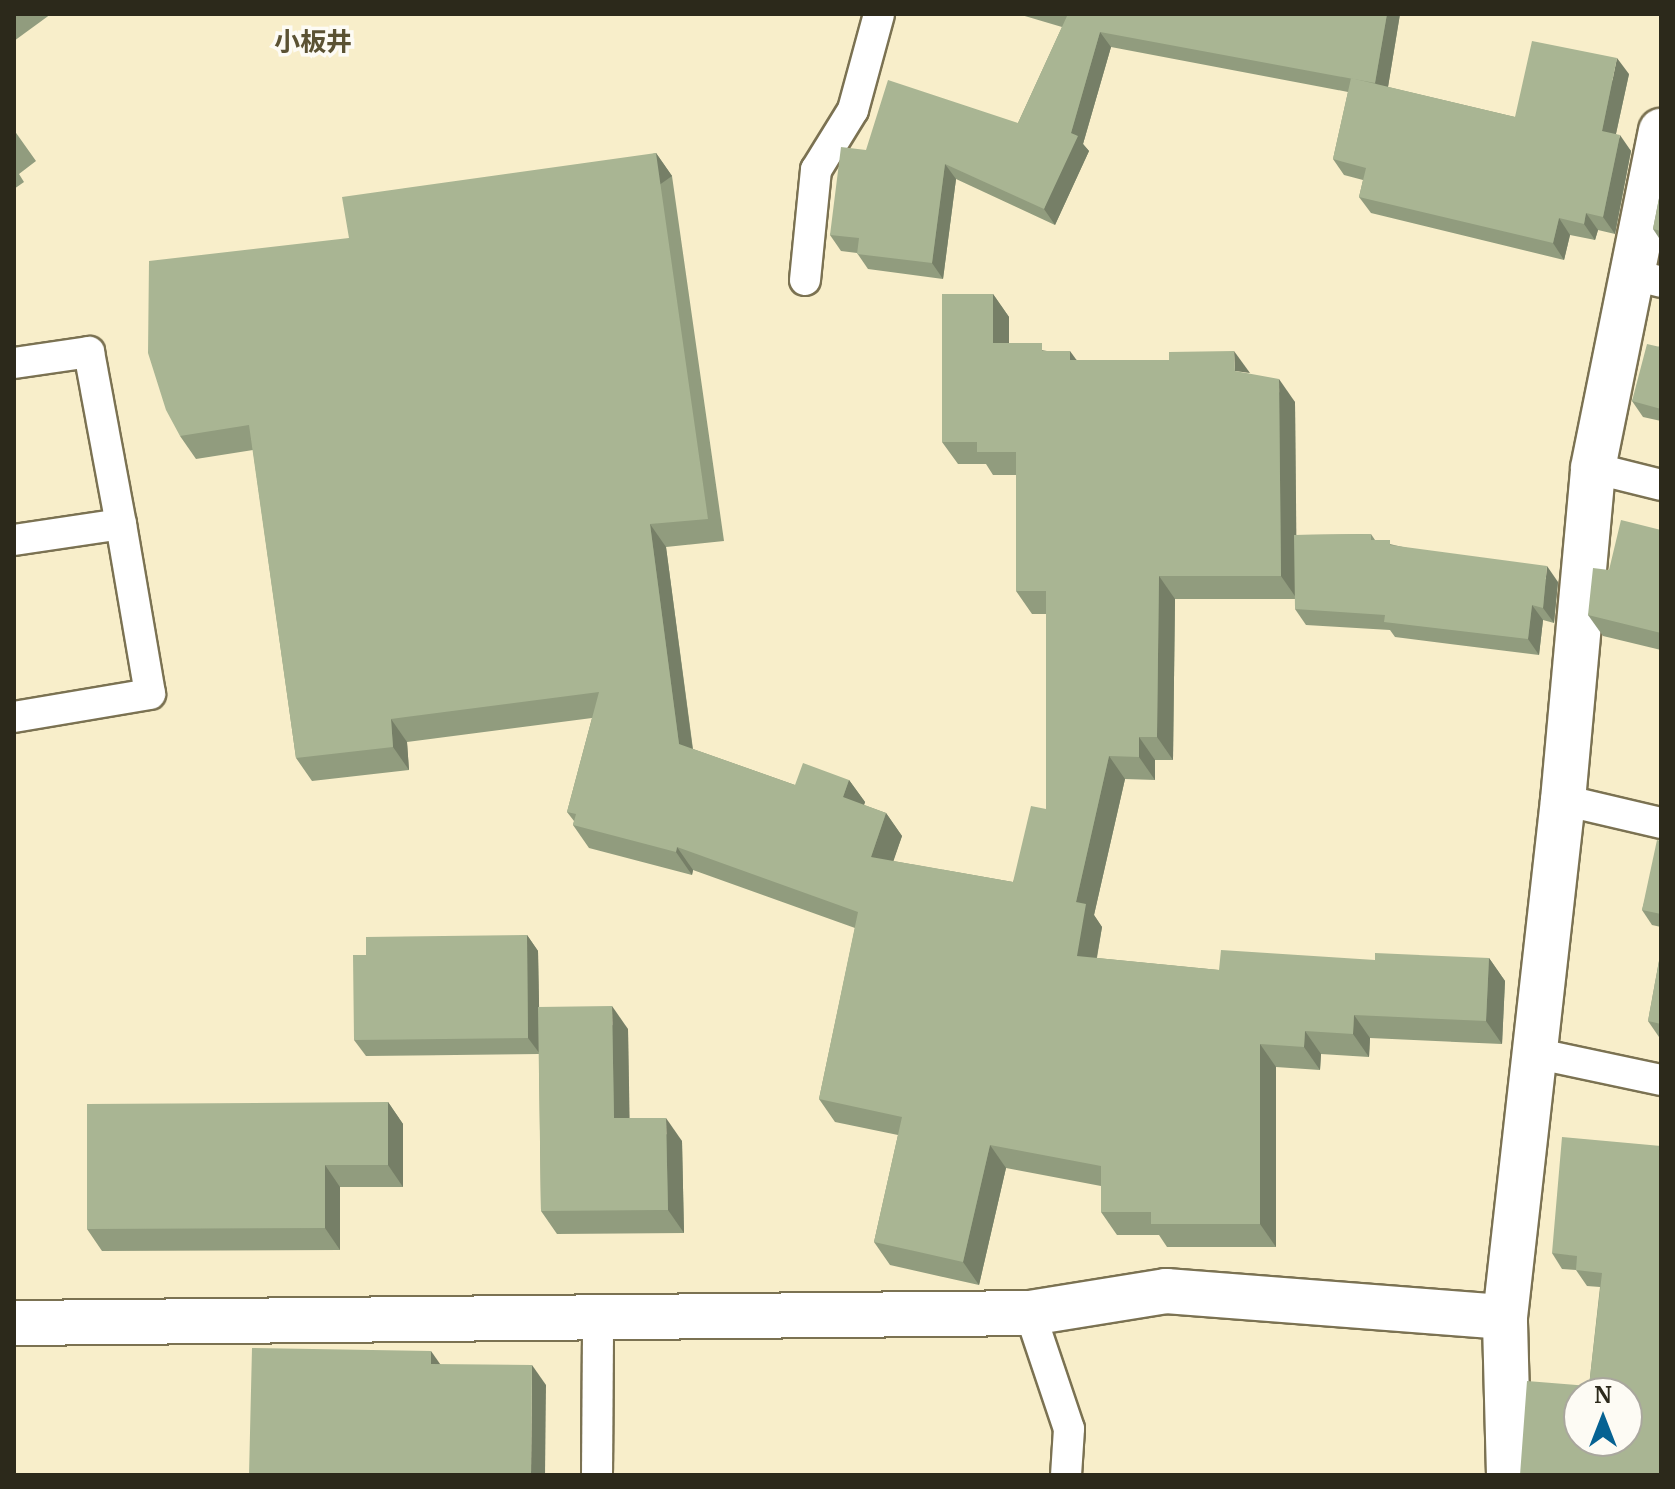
<!DOCTYPE html>
<meta charset="utf-8">
<style>
body{margin:0}
#map{position:relative;width:1675px;height:1489px;overflow:hidden;background:#f8eeca;font-family:Merriweather,"Noto Sans JP",serif}
div>[style]{position:absolute}
.roads{filter:drop-shadow(2px 0 #7b7252) drop-shadow(-2px 0 #7b7252) drop-shadow(0 2px #7b7252) drop-shadow(0 -2px #7b7252)}
.lane>*{height:30px;margin:-15px;padding:0 15px;transform-origin:15px;border-radius:15px;background:#fff}
.street>*{height:44px;margin:-22px;padding:0 22px;transform-origin:22px;border-radius:22px;background:#fff}
.wall>*{inset:0;background:#919c7e}
.shaded-wall>*{inset:0;background:#767f67;transform-origin:0 0}
.building>*{inset:0;background:#a9b593}
span{translate:-50% -50%;white-space:nowrap;text-align:center;line-height:1.15;-webkit-text-stroke:7px #fdfbf4;paint-order:stroke}
.quarter-label{font-size:26px;color:#5b5233;font-weight:700}
.frame{position:absolute;inset:0;border:16px solid #2c291b;pointer-events:none}
.north{position:absolute;left:1563px;top:1377px;width:80px;height:80px;box-sizing:border-box;background:#fdfbf4;border:2px solid #a9a79d;border-radius:50%;rotate:0deg;font-size:22px;font-weight:700;line-height:32px;text-align:center;color:#2c291b}
.north::after{content:'';display:block;margin:auto;width:28px;height:36px;background:#066292;clip-path:polygon(50% 0,100% 100%,50% 72%,0 100%)}
</style>
<div id="map">
<div class="roads">
<div class="lane">
<i style="left:1630px;top:274px;width:32px;rotate:14deg"></i>
<i style="left:805px;top:280px;width:111px;rotate:-84.3deg"></i>
<i style="left:816px;top:170px;width:70px;rotate:-58.3deg"></i>
<i style="left:853px;top:110px;width:99px;rotate:-74.8deg"></i>
<i style="left:14px;top:363px;width:76px;rotate:-8.3deg"></i>
<i style="left:89px;top:352px;width:175px;rotate:79.5deg"></i>
<i style="left:1593px;top:468px;width:70px;rotate:14deg"></i>
<i style="left:14px;top:540px;width:108px;rotate:-8.5deg"></i>
<i style="left:121px;top:524px;width:172px;rotate:80.3deg"></i>
<i style="left:150px;top:694px;width:138px;rotate:170.4deg"></i>
<i style="left:1563px;top:800px;width:101px;rotate:13.2deg"></i>
<i style="left:1534px;top:1053px;width:130px;rotate:12deg"></i>
<i style="left:1030px;top:1313px;width:122px;rotate:71.4deg"></i>
<i style="left:1069px;top:1429px;width:46px;rotate:93.7deg"></i>
<i style="left:597px;top:1475px;width:158px;rotate:-89.6deg"></i>
</div>
<div class="street">
<i style="left:14px;top:1323px;width:1016px;rotate:-0.56deg"></i>
<i style="left:1030px;top:1313px;width:138px;rotate:-9.2deg"></i>
<i style="left:1166px;top:1291px;width:340px;rotate:4.4deg"></i>
<i style="left:1509px;top:1475px;width:158px;rotate:-91.5deg"></i>
<i style="left:1505px;top:1317px;width:520px;rotate:-83.6deg"></i>
<i style="left:1563px;top:800px;width:333px;rotate:-84.8deg"></i>
<i style="left:1593px;top:468px;width:344px;rotate:-78.6deg"></i>
</div>
</div>
<div class="wall">
<i style="clip-path:polygon(14px 14px,51px 14px,14px 41px)"></i>
<i style="clip-path:polygon(1018px 14px,1400px 14px,1388px 87px,1515px 117px,1629px 74px,1616px 134px,1631px 151px,1615px 234px,1598px 230px,1595px 240px,1570px 235px,1564px 260px,1371px 213px,1359px 197px,1363px 180px,1344px 175px,1333px 159px,1348px 92px,1111px 47px,1083px 144px,1089px 151px,1055px 225px,956px 179px,943px 279px,868px 269px,857px 253px,841px 251px,830px 235px,866px 150px,1018px 123px,1062px 27px)"></i>
<i style="clip-path:polygon(14px 130px,36px 161px,19px 174px,24px 182px,14px 189px)"></i>
<i style="clip-path:polygon(656px 153px,672px 176px,724px 541px,666px 547px,693px 749px,795px 785px,849px 780px,865px 802px,864px 805px,886px 813px,902px 836px,893px 861px,1013px 882px,1046px 809px,1046px 614px,1032px 614px,1016px 591px,1016px 475px,993px 475px,986px 464px,958px 464px,942px 442px,993px 294px,1009px 317px,1009px 343px,1047px 351px,1077px 360px,1250px 374px,1295px 402px,1296px 535px,1371px 534px,1375px 540px,1394px 545px,1558px 582px,1554px 623px,1543px 620px,1539px 655px,1395px 637px,1390px 630px,1306px 625px,1295px 609px,1295px 599px,1175px 599px,1173px 760px,1155px 760px,1155px 780px,1125px 779px,1094px 915px,1102px 927px,1097px 958px,1219px 970px,1375px 960px,1489px 958px,1505px 981px,1502px 1044px,1370px 1038px,1369px 1057px,1321px 1054px,1320px 1070px,1276px 1067px,1276px 1247px,1167px 1247px,1159px 1235px,1117px 1235px,1101px 1212px,1101px 1186px,1006px 1168px,979px 1285px,890px 1265px,874px 1242px,898px 1135px,835px 1122px,819px 1099px,855px 928px,693px 870px,692px 875px,589px 848px,573px 825px,574px 821px,567px 812px,592px 718px,407px 742px,409px 770px,312px 781px,296px 758px,253px 450px,196px 459px,180px 436px,349px 238px)"></i>
<i style="clip-path:polygon(1661px 188px,1661px 241px,1653px 229px)"></i>
<i style="clip-path:polygon(1661px 342px,1661px 421px,1643px 417px,1632px 401px)"></i>
<i style="clip-path:polygon(1661px 530px,1661px 650px,1603px 636px,1588px 615px,1609px 570px)"></i>
<i style="clip-path:polygon(1661px 841px,1661px 927px,1652px 925px,1642px 910px)"></i>
<i style="clip-path:polygon(527px 935px,538px 951px,539px 1007px,628px 1029px,629px 1118px,682px 1141px,684px 1233px,557px 1234px,541px 1211px,539px 1054px,366px 1056px,354px 1040px,366px 955px)"></i>
<i style="clip-path:polygon(1661px 950px,1661px 1037px,1659px 1037px,1648px 1021px)"></i>
<i style="clip-path:polygon(388px 1102px,403px 1124px,403px 1187px,340px 1187px,340px 1250px,102px 1251px,87px 1229px)"></i>
<i style="clip-path:polygon(1661px 1146px,1589px 1386px,1600px 1287px,1587px 1286px,1576px 1270px,1562px 1269px,1552px 1253px)"></i>
</div>
<div class="shaded-wall">
<i style="clip-path:polygon(1387px 14px,1400px 14px,1386px 99px,1375px 83px)"></i>
<i style="clip-path:polygon(1100px 32px,1111px 47px,1083px 144px,1089px 151px,1055px 225px,1044px 209px,1071px 133px)"></i>
<i style="clip-path:polygon(1617px 58px,1629px 74px,1613px 147px,1602px 131px)"></i>
<i style="clip-path:polygon(1620px 135px,1631px 151px,1615px 234px,1603px 217px)"></i>
<i style="left:656px;top:153px;width:28px;height:370px;rotate:55deg"></i>
<i style="clip-path:polygon(945px 164px,956px 179px,943px 279px,932px 263px)"></i>
<i style="clip-path:polygon(1586px 213px,1598px 230px,1595px 240px,1584px 224px)"></i>
<i style="clip-path:polygon(1559px 218px,1570px 235px,1564px 260px,1553px 243px)"></i>
<i style="clip-path:polygon(993px 294px,1009px 317px,1009px 366px,993px 343px)"></i>
<i style="clip-path:polygon(1070px 351px,1086px 373px,1070px 360px)"></i>
<i style="clip-path:polygon(1234px 351px,1250px 373px,1235px 371px)"></i>
<i style="clip-path:polygon(1279px 379px,1295px 402px,1297px 599px,1281px 576px)"></i>
<i style="clip-path:polygon(650px 524px,666px 547px,695px 767px,679px 744px)"></i>
<i style="clip-path:polygon(1547px 566px,1558px 582px,1554px 623px,1543px 608px)"></i>
<i style="clip-path:polygon(1159px 576px,1175px 599px,1173px 760px,1157px 737px)"></i>
<i style="clip-path:polygon(1532px 605px,1543px 620px,1539px 655px,1528px 639px)"></i>
<i style="clip-path:polygon(391px 719px,407px 742px,409px 770px,393px 747px)"></i>
<i style="clip-path:polygon(1139px 737px,1155px 760px,1155px 780px,1139px 757px)"></i>
<i style="clip-path:polygon(1109px 756px,1125px 779px,1094px 915px,1102px 927px,1093px 978px,1077px 956px,1076px 902px)"></i>
<i style="clip-path:polygon(849px 780px,865px 802px,859px 820px,843px 797px)"></i>
<i style="clip-path:polygon(886px 813px,902px 836px,887px 880px,871px 857px)"></i>
<i style="clip-path:polygon(677px 847px,693px 870px,692px 875px,676px 852px)"></i>
<i style="clip-path:polygon(527px 935px,538px 951px,540px 1054px,528px 1038px)"></i>
<i style="clip-path:polygon(1489px 958px,1505px 981px,1502px 1044px,1486px 1021px)"></i>
<i style="clip-path:polygon(612px 1006px,628px 1029px,630px 1141px,614px 1118px)"></i>
<i style="clip-path:polygon(1354px 1015px,1370px 1038px,1369px 1057px,1353px 1034px)"></i>
<i style="clip-path:polygon(1305px 1031px,1321px 1054px,1320px 1070px,1304px 1047px)"></i>
<i style="clip-path:polygon(1260px 1044px,1276px 1067px,1276px 1247px,1260px 1224px)"></i>
<i style="clip-path:polygon(388px 1102px,403px 1124px,403px 1187px,388px 1165px)"></i>
<i style="clip-path:polygon(666px 1118px,682px 1141px,684px 1233px,668px 1210px)"></i>
<i style="clip-path:polygon(990px 1145px,1006px 1168px,979px 1285px,963px 1262px)"></i>
<i style="clip-path:polygon(325px 1165px,340px 1187px,340px 1250px,325px 1228px)"></i>
<i style="clip-path:polygon(431px 1351px,445px 1371px,431px 1364px)"></i>
<i style="clip-path:polygon(532px 1365px,546px 1385px,545px 1475px,531px 1475px)"></i>
</div>
<div class="building">
<i style="clip-path:polygon(1061px 14px,1387px 14px,1375px 83px,1100px 32px,1071px 133px,1078px 136px,1044px 209px,945px 164px,932px 263px,857px 254px,859px 238px,830px 235px,841px 147px,866px 150px,888px 80px,1018px 123px,1067px 16px)"></i>
<i style="clip-path:polygon(1532px 41px,1617px 58px,1602px 131px,1620px 135px,1603px 217px,1586px 213px,1584px 224px,1559px 218px,1553px 243px,1359px 197px,1366px 168px,1333px 159px,1351px 78px,1515px 117px)"></i>
<i style="clip-path:polygon(656px 153px,708px 519px,650px 524px,679px 744px,795px 785px,803px 763px,849px 780px,843px 797px,886px 813px,871px 857px,1013px 882px,1031px 806px,1046px 809px,1046px 591px,1016px 591px,1016px 452px,977px 452px,977px 442px,942px 442px,942px 294px,993px 294px,993px 343px,1042px 343px,1042px 351px,1070px 351px,1070px 360px,1169px 360px,1169px 352px,1234px 351px,1235px 371px,1279px 379px,1281px 576px,1159px 576px,1157px 737px,1139px 737px,1139px 757px,1109px 756px,1076px 902px,1086px 904px,1077px 956px,1219px 970px,1221px 950px,1375px 960px,1375px 953px,1489px 958px,1486px 1021px,1354px 1015px,1353px 1034px,1305px 1031px,1304px 1047px,1260px 1044px,1260px 1224px,1151px 1224px,1151px 1212px,1101px 1212px,1101px 1166px,990px 1145px,963px 1262px,874px 1242px,902px 1117px,819px 1099px,858px 912px,677px 847px,676px 852px,573px 825px,576px 814px,567px 812px,599px 692px,391px 719px,393px 747px,296px 758px,249px 425px,180px 436px,166px 410px,148px 353px,149px 261px,349px 238px,342px 197px)"></i>
<i style="clip-path:polygon(1661px 188px,1661px 231px,1653px 229px)"></i>
<i style="clip-path:polygon(1661px 342px,1661px 409px,1632px 401px,1647px 344px,1660px 347px)"></i>
<i style="clip-path:polygon(1621px 520px,1661px 530px,1661px 633px,1588px 615px,1593px 568px,1609px 570px)"></i>
<i style="clip-path:polygon(1371px 534px,1371px 540px,1390px 540px,1390px 545px,1547px 566px,1543px 608px,1532px 605px,1528px 639px,1384px 622px,1385px 615px,1295px 609px,1294px 535px)"></i>
<i style="clip-path:polygon(1657px 840px,1661px 841px,1661px 914px,1642px 910px)"></i>
<i style="clip-path:polygon(527px 935px,528px 1038px,354px 1040px,353px 955px,366px 955px,366px 937px)"></i>
<i style="clip-path:polygon(1661px 950px,1661px 1024px,1648px 1021px)"></i>
<i style="clip-path:polygon(612px 1006px,614px 1118px,666px 1118px,668px 1210px,541px 1211px,538px 1007px)"></i>
<i style="clip-path:polygon(388px 1102px,388px 1165px,325px 1165px,325px 1228px,87px 1229px,87px 1104px)"></i>
<i style="clip-path:polygon(evenodd,1562px 1137px,1661px 1146px,1661px 1475px,1520px 1475px,1527px 1381px,1589px 1386px,1602px 1273px,1576px 1270px,1577px 1256px,1552px 1253px,1562px 1137px,1579px 1393px,1627px 1393px,1627px 1441px,1579px 1441px,1579px 1393px)"></i>
<i style="clip-path:polygon(252px 1348px,431px 1351px,431px 1364px,532px 1365px,531px 1475px,249px 1475px)"></i>
</div>
<div class="quarter-label">
<span style="left:313px;top:42px">小板井</span>
</div>
<div class="frame"></div>
<div class="north">N</div>
</div>
